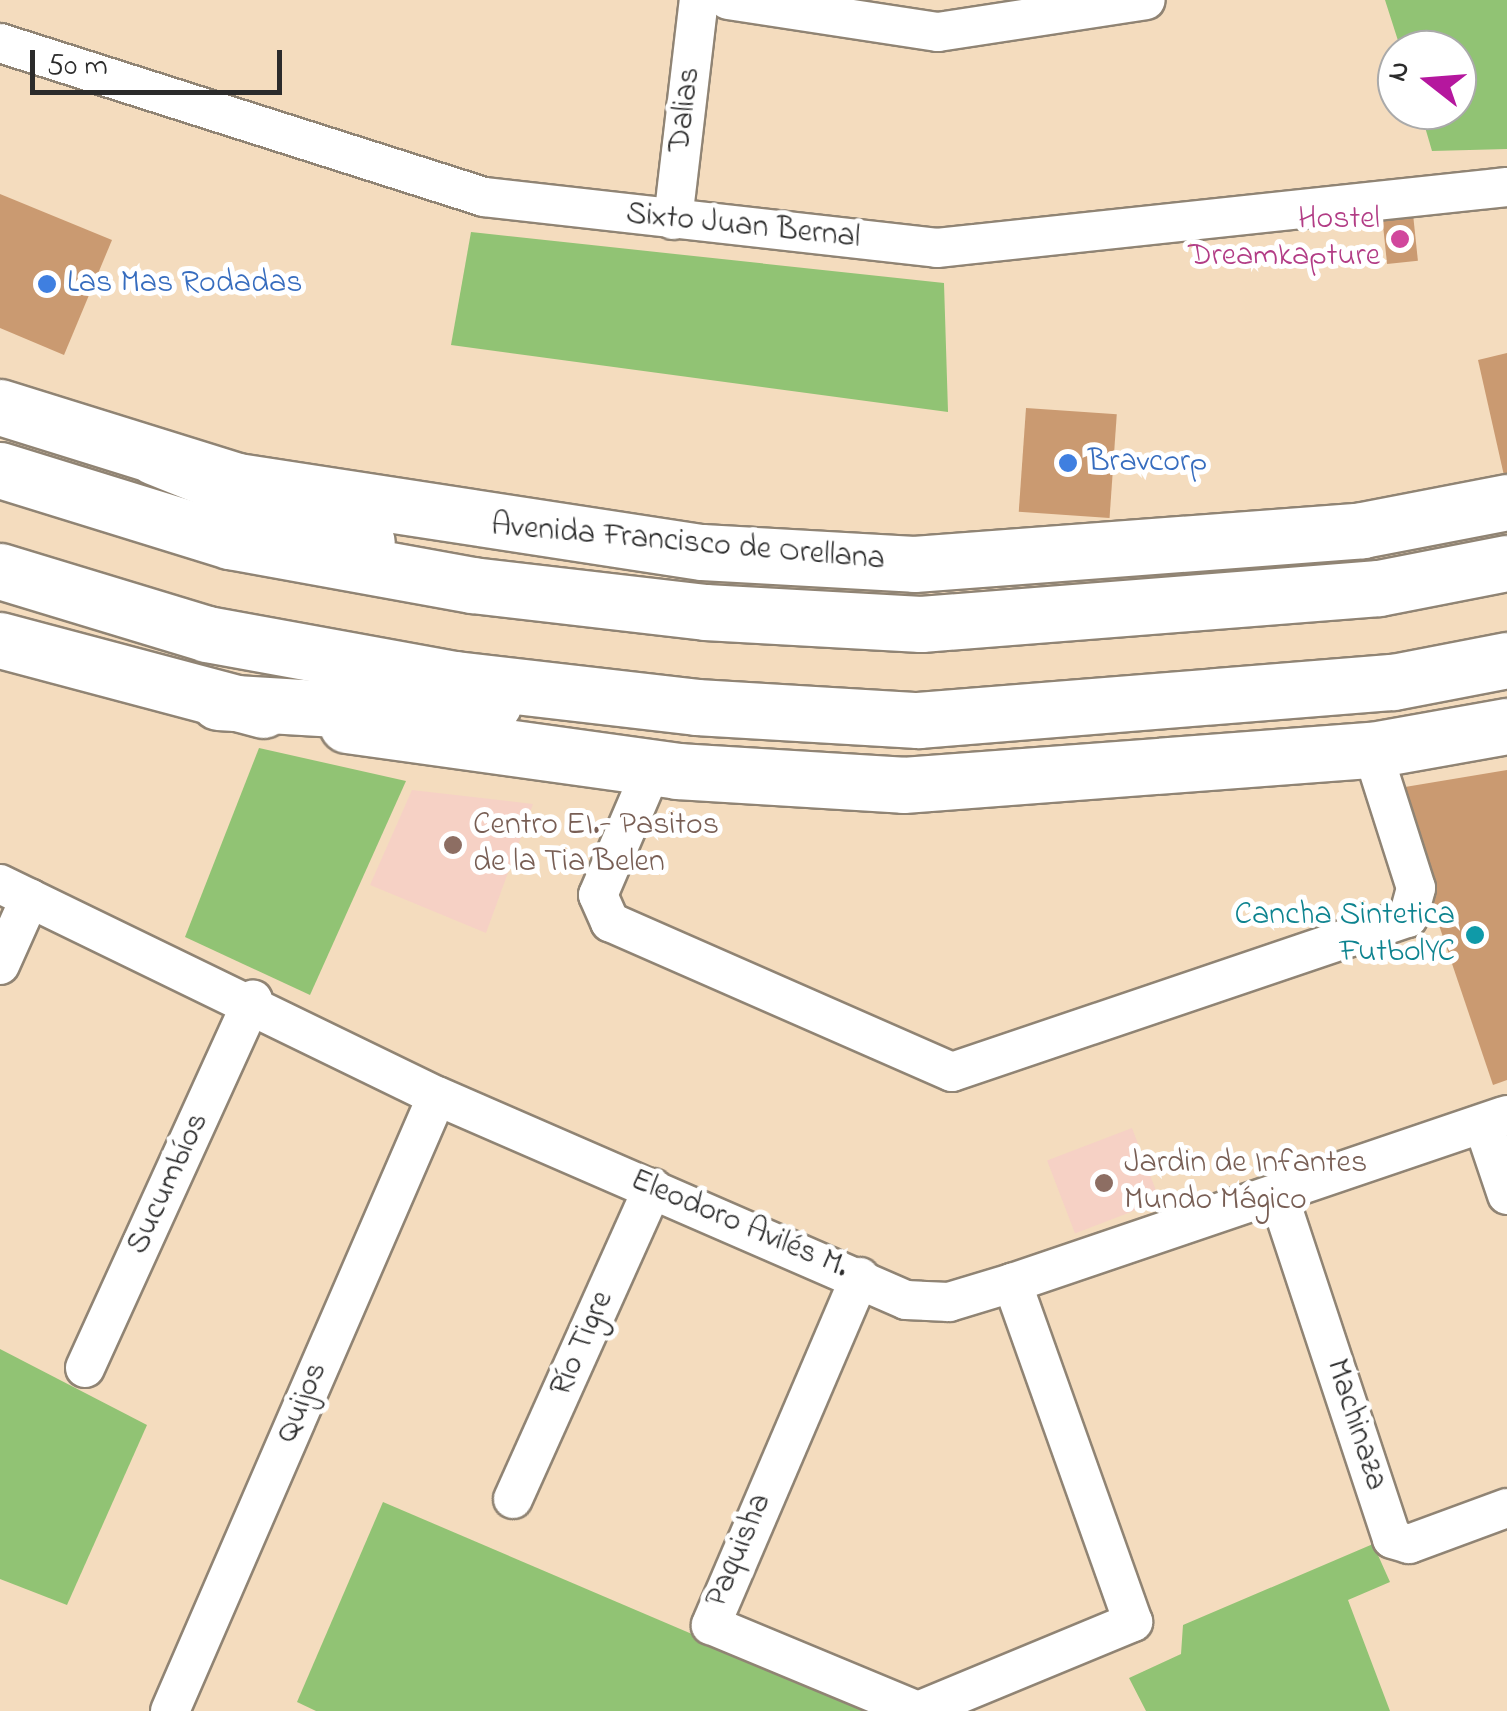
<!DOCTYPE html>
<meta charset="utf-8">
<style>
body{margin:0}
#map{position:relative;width:1507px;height:1711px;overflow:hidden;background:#f4dcbe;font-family:"Indie Flower",sans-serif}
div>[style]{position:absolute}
.built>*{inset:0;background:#f6d1c5;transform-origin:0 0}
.green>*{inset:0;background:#91c374}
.building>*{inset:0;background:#ca9a71;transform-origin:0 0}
.roads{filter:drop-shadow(2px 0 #908474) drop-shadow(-2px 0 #908474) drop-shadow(0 2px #908474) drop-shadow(0 -2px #908474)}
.street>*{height:38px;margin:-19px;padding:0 19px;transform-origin:19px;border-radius:19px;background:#fff}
.primary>*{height:55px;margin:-27.5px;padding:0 27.5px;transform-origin:27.5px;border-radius:27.5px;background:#fff}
.highway>*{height:55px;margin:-27.5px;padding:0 27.5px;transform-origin:27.5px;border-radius:27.5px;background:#fff}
.dots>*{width:28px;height:28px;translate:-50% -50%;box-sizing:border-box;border:5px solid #fff;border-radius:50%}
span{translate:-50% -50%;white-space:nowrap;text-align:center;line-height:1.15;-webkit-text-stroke:10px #fff;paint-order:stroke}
.street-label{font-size:32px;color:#2b2b2b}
.hotel-label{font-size:32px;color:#b23c85}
.right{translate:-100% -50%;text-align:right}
.shop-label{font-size:32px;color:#366cbe}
.left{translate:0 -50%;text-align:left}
.education-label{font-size:32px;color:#785e54}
.culture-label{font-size:32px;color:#0d838f}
.north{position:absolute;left:1377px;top:30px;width:100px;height:100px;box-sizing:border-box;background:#fff;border:2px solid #aaa;border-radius:50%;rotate:287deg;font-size:28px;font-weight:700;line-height:40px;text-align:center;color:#2b2b2b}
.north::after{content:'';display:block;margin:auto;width:35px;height:45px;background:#b5179e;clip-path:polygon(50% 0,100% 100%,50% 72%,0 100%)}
.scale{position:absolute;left:30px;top:50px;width:252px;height:45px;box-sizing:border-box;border:5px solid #2b2b2b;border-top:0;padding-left:12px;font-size:30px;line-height:35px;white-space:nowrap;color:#2b2b2b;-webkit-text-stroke:8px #fff;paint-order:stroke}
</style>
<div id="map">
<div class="built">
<i style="clip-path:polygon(412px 790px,533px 804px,486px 933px,370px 885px)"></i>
<i style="left:1132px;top:1128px;width:78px;height:91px;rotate:69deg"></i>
</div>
<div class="green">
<i style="clip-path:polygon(1385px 0,1507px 0,1507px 149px,1432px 151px,1420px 110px,1457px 110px,1457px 50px,1401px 50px)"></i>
<i style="clip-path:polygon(471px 232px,944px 283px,948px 412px,451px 345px)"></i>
<i style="clip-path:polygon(259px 748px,406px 781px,310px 995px,185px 937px)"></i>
<i style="clip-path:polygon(0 1349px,147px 1425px,67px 1605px,0 1579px)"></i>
<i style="clip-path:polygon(383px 1502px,872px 1711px,316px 1711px,297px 1702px)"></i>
<i style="clip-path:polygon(1373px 1544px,1390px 1582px,1348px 1600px,1390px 1711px,1146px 1711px,1129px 1678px,1181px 1654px,1183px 1625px)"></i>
</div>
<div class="building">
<i style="clip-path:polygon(0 194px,112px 240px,64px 355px,0 328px)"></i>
<i style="left:1413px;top:214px;width:47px;height:31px;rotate:84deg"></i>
<i style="clip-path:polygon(1507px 353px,1507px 480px,1505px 480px,1478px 360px)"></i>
<i style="left:1026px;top:408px;width:91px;height:104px;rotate:4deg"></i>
<i style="clip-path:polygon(1507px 770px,1507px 1080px,1493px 1085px,1393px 789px)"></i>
</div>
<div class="roads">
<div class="street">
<i style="left:728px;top:0;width:212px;rotate:8.7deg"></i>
<i style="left:938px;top:32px;width:210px;rotate:-8.7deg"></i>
<i style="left:0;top:43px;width:508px;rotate:17.65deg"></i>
<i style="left:484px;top:197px;width:456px;rotate:6.4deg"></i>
<i style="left:937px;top:248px;width:573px;rotate:-6.11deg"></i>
<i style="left:673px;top:220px;width:222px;rotate:-83.3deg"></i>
<i style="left:652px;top:769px;width:137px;rotate:113.2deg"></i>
<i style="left:598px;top:895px;width:30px;rotate:66deg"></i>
<i style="left:610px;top:922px;width:373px;rotate:23.7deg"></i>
<i style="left:952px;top:1072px;width:481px;rotate:-18.7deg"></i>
<i style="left:1408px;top:918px;width:31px;rotate:-75deg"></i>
<i style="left:1416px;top:888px;width:145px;rotate:-107.7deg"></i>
<i style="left:0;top:884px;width:486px;rotate:25.9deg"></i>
<i style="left:437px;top:1096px;width:511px;rotate:23.51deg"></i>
<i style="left:906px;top:1300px;width:43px;rotate:2.7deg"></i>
<i style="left:949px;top:1302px;width:66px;rotate:-16.8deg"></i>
<i style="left:1012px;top:1283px;width:523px;rotate:-18.75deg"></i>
<i style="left:0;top:965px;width:73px;rotate:-65.9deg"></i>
<i style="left:1483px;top:1124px;width:75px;rotate:71.3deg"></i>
<i style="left:1278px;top:1194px;width:363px;rotate:71.7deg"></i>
<i style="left:1392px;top:1539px;width:18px;rotate:16deg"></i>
<i style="left:1409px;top:1544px;width:104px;rotate:-20.2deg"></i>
<i style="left:860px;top:1277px;width:379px;rotate:113.2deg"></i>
<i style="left:711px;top:1625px;width:224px;rotate:22.6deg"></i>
<i style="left:918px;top:1711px;width:233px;rotate:-22.5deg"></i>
<i style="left:1133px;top:1622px;width:360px;rotate:-109.6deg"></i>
<i style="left:85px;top:1368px;width:405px;rotate:-65.5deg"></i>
<i style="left:513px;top:1499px;width:341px;rotate:-65.8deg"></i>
<i style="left:170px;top:1711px;width:670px;rotate:-66.53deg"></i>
</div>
<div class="primary">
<i style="left:0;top:407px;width:248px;rotate:17.3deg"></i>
<i style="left:237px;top:481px;width:470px;rotate:8.7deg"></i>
<i style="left:702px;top:552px;width:212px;rotate:3.2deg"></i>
<i style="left:914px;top:564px;width:449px;rotate:-4.3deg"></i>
<i style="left:1362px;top:530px;width:148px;rotate:-10.9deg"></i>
<i style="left:0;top:640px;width:272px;rotate:14.9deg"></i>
<i style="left:347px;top:725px;width:333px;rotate:7.9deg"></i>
<i style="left:677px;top:771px;width:226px;rotate:3.5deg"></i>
<i style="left:903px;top:785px;width:470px;rotate:-4.3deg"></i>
<i style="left:1372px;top:750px;width:137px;rotate:-10.1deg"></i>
</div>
<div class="highway">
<i style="left:155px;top:457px;width:228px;rotate:21.8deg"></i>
<i style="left:0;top:470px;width:241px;rotate:17.2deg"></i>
<i style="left:230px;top:541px;width:246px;rotate:10.3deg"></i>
<i style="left:472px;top:585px;width:235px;rotate:6.6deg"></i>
<i style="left:705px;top:612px;width:216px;rotate:3.2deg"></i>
<i style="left:921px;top:624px;width:459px;rotate:-4.5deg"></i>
<i style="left:1379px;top:588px;width:130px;rotate:-11.1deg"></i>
<i style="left:0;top:571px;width:216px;rotate:16.9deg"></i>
<i style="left:207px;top:634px;width:252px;rotate:10.3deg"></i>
<i style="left:455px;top:679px;width:243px;rotate:6.6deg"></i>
<i style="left:696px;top:707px;width:222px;rotate:3.4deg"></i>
<i style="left:918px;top:720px;width:477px;rotate:-4.6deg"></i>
<i style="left:1393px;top:682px;width:116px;rotate:-10.9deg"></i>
<i style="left:218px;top:702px;width:187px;rotate:3.4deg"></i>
<i style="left:405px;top:713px;width:89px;rotate:-5.8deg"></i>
</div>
</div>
<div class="dots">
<i style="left:1400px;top:239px;background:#d1479c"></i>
<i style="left:47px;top:284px;background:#3f7fe0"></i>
<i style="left:1068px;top:463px;background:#3f7fe0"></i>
<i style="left:453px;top:845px;background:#8d6e63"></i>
<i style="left:1475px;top:935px;background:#0f9aa8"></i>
<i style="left:1104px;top:1183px;background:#8d6e63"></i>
</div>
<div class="street-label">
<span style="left:686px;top:110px;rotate:-83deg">Dalias</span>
<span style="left:743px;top:227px;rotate:6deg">Sixto Juan Bernal</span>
<span style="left:688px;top:544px;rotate:5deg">Avenida Francisco de Orellana</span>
<span style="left:169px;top:1184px;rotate:-65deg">Sucumbíos</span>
<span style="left:739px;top:1225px;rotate:23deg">Eleodoro Avilés M.</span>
<span style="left:583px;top:1344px;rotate:-66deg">Río Tigre</span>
<span style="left:303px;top:1403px;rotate:-67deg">Quijos</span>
<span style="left:1355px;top:1425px;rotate:72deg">Machinaza</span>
<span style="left:740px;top:1551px;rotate:-67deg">Paquisha</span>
</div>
<div class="hotel-label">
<span class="right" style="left:1380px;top:239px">Hostel<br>Dreamkapture</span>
</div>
<div class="shop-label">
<span class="left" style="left:67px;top:284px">Las Mas Rodadas</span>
<span class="left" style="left:1088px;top:463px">Bravcorp</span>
</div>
<div class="education-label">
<span class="left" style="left:473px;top:845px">Centro EI.- Pasitos<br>de la Tia Belen</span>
<span class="left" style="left:1124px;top:1183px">Jardin de Infantes<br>Mundo Mágico</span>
</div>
<div class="culture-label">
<span class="right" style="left:1455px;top:935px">Cancha Sintetica<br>FutbolYC</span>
</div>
<div class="north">N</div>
<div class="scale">50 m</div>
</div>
